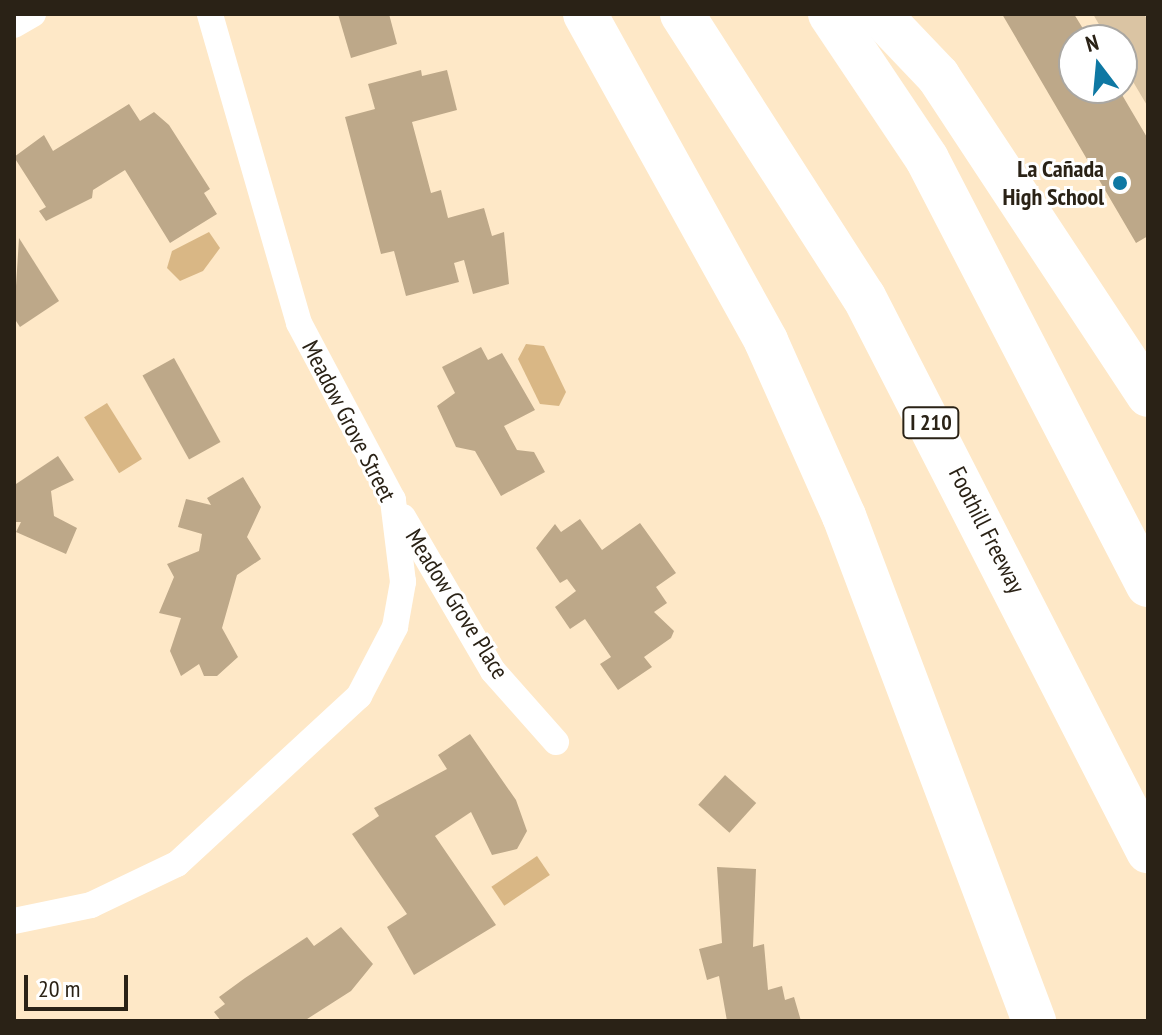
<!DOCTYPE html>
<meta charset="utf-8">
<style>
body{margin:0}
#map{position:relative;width:1162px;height:1035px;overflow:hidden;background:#fee8c7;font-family:"PT Sans Narrow",sans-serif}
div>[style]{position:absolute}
.green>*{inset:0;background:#dac4a3}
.water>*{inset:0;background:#d9b785;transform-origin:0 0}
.building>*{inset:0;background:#bda889;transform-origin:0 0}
.street>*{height:26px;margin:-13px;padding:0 13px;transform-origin:13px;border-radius:13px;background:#fff}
.highway>*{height:44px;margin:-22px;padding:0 22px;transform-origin:22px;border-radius:22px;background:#fff}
.dots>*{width:22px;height:22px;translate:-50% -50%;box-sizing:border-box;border:4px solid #fff;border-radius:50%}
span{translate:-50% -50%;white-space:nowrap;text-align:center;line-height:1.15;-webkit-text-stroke:6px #fff;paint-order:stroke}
.shield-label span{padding:2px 6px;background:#fff;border:2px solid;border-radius:6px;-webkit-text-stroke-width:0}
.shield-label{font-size:22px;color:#2a2216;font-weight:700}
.poi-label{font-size:24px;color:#2a2216;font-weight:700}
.right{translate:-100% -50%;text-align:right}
.street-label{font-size:24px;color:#2a2216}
.frame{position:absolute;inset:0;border:16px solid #2a2216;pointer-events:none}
.north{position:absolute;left:1058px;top:24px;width:80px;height:80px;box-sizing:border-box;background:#fff;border:2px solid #aaa7a2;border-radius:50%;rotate:344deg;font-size:22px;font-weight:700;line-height:32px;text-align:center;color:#2a2216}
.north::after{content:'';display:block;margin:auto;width:28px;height:36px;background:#0e78a3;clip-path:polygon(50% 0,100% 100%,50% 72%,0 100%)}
.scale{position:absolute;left:24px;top:975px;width:104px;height:36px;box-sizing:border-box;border:4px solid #2a2216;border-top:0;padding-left:10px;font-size:24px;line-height:28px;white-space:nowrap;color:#2a2216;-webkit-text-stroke:6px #fff;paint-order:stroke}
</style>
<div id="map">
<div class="green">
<i style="clip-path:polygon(1093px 14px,1144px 14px,1148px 21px,1148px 107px,1122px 63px,1122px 40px,1108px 40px)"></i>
</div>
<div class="water">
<i style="clip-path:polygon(209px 232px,220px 248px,203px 271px,180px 281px,167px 268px,172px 251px)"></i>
<i style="clip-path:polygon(526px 344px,544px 346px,566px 392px,559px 406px,540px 404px,518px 359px)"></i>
<i style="left:107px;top:403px;width:66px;height:27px;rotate:58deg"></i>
<i style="left:537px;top:856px;width:23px;height:55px;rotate:56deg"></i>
</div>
<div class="building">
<i style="clip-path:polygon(338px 14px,389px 14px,397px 44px,351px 58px)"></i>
<i style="clip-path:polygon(1002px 14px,1074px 14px,1090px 40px,1074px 40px,1074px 88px,1118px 88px,1148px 139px,1148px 236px,1136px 243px)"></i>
<i style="clip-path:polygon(421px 70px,422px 76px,447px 70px,457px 110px,412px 122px,431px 193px,441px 190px,448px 218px,484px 208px,492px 236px,504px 232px,509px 284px,473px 294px,464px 260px,454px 263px,459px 282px,406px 296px,394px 251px,381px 254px,345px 117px,375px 109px,368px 84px)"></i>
<i style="clip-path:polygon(129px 104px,140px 121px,154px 112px,169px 125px,210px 189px,204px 193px,217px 214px,170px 243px,125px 170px,93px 190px,92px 198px,46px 221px,39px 211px,46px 207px,14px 157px,44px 135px,53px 151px)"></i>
<i style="clip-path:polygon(19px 238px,59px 301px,20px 327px,14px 318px)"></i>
<i style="clip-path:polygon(481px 347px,488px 360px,502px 353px,535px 410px,504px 426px,517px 450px,534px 452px,545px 472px,501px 496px,475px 451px,456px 447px,437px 406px,455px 393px,442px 367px)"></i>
<i style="left:174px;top:358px;width:96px;height:36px;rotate:61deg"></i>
<i style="clip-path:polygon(58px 456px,74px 480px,51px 491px,54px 516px,77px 528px,66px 554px,16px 532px,21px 522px,14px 522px,16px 484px)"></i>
<i style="clip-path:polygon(243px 477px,261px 507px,247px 537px,261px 559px,237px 575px,222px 628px,238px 657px,217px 676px,204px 676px,199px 664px,181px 676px,170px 651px,181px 618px,159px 613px,174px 577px,167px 564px,199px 551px,202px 534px,178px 527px,186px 499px,211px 505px,207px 498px)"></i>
<i style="clip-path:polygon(580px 519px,602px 550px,640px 523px,676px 573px,656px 587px,667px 603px,654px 612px,674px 631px,671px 638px,644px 657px,652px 667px,618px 690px,600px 664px,611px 657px,585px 619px,570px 629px,555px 607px,576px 591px,567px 579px,560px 583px,536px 548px,555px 524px,561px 532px)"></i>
<i style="clip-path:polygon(470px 734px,516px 800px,527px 831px,517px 849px,492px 855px,471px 812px,435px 836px,496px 925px,414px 975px,387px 927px,407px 914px,352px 834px,379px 816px,374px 808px,447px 769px,438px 755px)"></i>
<i style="left:725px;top:775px;width:42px;height:40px;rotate:42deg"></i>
<i style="clip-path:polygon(717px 867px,756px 869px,753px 947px,764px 944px,768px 990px,782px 986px,785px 1000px,794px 997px,801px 1021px,727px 1021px,719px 976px,707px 980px,699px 949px,722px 943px)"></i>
<i style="clip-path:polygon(341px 927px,373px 964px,351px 991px,304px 1021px,221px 1021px,214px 1012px,225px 1004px,219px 997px,245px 978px,307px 937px,314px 946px)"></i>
</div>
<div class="street">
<i style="left:14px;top:25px;width:22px;rotate:-30deg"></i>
<i style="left:403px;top:517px;width:178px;rotate:59.7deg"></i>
<i style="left:493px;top:671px;width:95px;rotate:48.4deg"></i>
<i style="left:14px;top:921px;width:79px;rotate:-11.7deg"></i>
<i style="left:91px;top:905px;width:95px;rotate:-25.5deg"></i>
<i style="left:177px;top:864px;width:248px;rotate:-42.7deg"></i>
<i style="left:359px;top:696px;width:78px;rotate:-62.4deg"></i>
<i style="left:395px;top:627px;width:46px;rotate:-79.9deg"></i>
<i style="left:403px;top:582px;width:83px;rotate:-97deg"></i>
<i style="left:393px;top:500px;width:200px;rotate:-118deg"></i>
<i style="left:299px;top:323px;width:322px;rotate:-106.1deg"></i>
</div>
<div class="highway">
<i style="left:585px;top:14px;width:374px;rotate:61deg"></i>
<i style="left:766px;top:341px;width:192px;rotate:66deg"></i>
<i style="left:844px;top:516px;width:540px;rotate:69.38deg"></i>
<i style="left:682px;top:14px;width:336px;rotate:57.3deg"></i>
<i style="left:864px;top:297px;width:623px;rotate:62.86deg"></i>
<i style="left:830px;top:14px;width:174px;rotate:56.2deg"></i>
<i style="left:927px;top:159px;width:480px;rotate:62.6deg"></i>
<i style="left:879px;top:14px;width:86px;rotate:46.4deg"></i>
<i style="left:938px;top:76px;width:382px;rotate:56.6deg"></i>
</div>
<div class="dots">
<i style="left:1120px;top:183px;background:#0e78a3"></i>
</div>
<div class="shield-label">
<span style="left:931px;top:423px">I 210</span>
</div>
<div class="poi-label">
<span class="right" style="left:1104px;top:183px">La Cañada<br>High School</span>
</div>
<div class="street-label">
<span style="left:349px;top:421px;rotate:63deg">Meadow Grove Street</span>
<span style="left:987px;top:530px;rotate:63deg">Foothill Freeway</span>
<span style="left:457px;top:604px;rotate:58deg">Meadow Grove Place</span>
</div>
<div class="frame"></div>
<div class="north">N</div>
<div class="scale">20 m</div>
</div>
